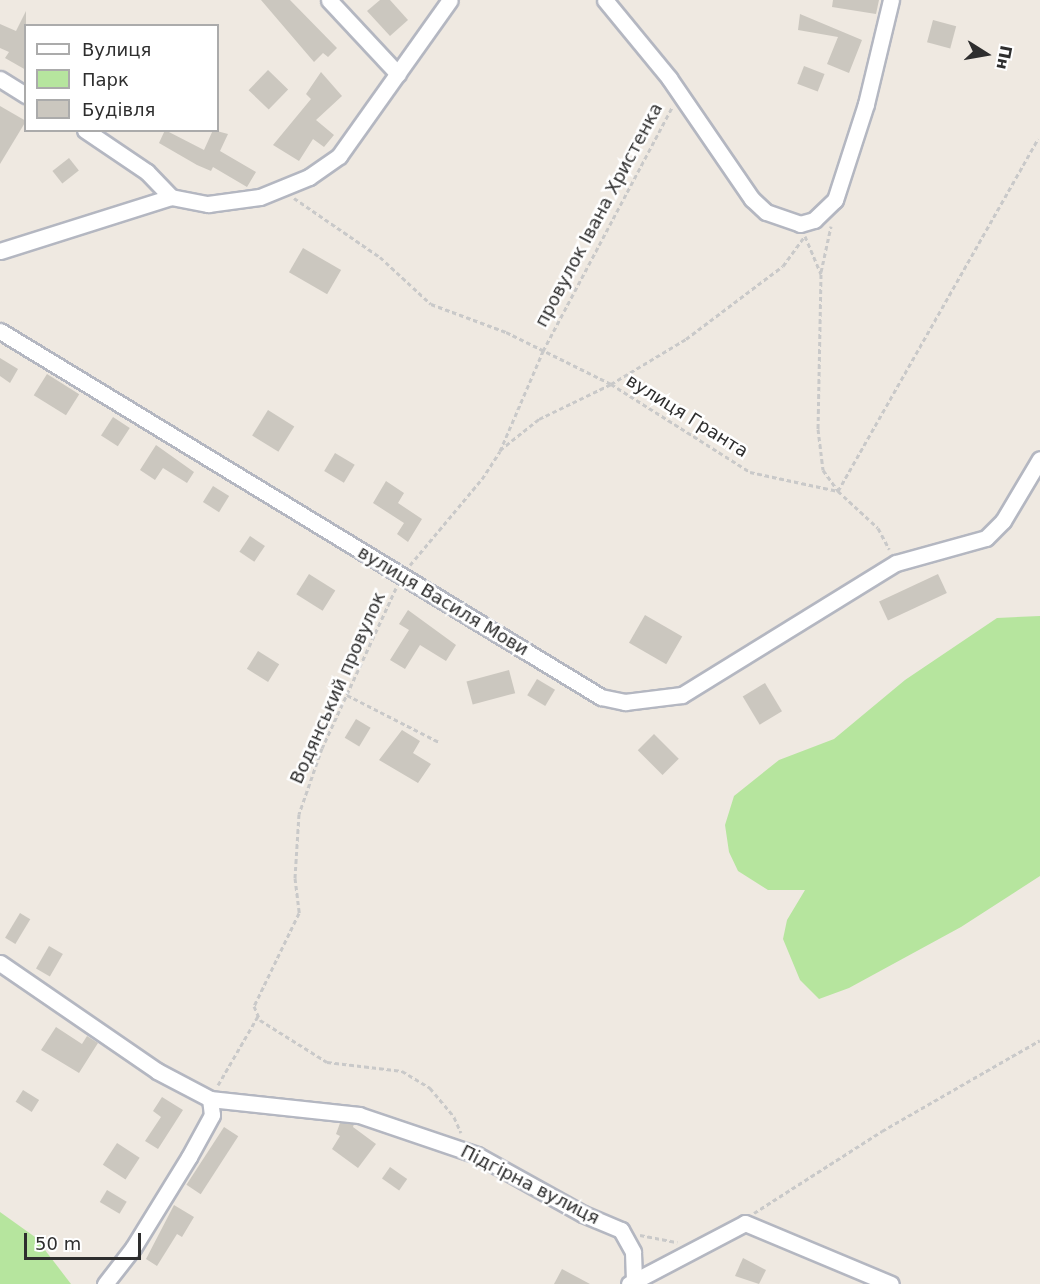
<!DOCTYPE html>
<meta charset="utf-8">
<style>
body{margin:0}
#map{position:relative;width:1040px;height:1284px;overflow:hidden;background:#efe9e1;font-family:"DejaVu Sans",sans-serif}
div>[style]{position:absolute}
.green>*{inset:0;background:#b6e59e}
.building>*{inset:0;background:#cbc7bf;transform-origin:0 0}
.path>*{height:3px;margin-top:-1.5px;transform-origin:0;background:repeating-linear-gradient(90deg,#c9c9c9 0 4.5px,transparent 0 7.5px)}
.roads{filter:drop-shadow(2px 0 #b4b7c1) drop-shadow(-2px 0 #b4b7c1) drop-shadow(0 2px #b4b7c1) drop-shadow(0 -2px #b4b7c1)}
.street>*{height:15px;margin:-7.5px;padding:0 7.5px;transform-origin:7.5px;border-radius:7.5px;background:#fff}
span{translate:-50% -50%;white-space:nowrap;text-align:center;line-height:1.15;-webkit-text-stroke:5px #fff;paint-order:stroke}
.street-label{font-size:18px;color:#2e2e2e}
.legend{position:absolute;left:24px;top:24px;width:195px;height:108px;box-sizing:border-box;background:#fff;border:2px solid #ababab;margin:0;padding:8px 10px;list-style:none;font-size:18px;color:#2e2e2e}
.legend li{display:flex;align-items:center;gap:12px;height:30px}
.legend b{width:30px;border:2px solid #ababab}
.north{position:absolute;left:956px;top:24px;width:60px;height:60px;-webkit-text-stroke:4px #fff;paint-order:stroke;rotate:101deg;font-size:16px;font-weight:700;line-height:24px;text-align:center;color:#2e2e2e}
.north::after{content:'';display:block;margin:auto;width:21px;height:27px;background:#2e2e2e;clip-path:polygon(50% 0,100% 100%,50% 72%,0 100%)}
.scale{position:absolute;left:24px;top:1233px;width:117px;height:27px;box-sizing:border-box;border:3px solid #2e2e2e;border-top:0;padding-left:8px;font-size:18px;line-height:21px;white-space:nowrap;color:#2e2e2e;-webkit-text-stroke:4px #fff;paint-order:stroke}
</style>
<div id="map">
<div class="green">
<i style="clip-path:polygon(1040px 616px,1040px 876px,961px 927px,849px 988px,819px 999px,800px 980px,783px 939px,787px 920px,805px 890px,768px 890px,738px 871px,729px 852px,725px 825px,734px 796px,779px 760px,834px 739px,905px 680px,997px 618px)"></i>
<i style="clip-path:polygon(0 1212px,35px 1237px,71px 1284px,0 1284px)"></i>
</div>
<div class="building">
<i style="clip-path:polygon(261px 0,290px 0,337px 48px,328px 57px,323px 53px,314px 62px)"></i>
<i style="clip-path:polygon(380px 0,390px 0,408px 20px,390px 36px,367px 11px)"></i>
<i style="clip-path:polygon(833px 0,879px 0,876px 14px,832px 7px)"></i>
<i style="clip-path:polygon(26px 11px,26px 70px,5px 58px,9px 52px,0 48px,0 24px,16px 31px)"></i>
<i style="clip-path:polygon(800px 14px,862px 40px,849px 73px,827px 64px,838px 37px,798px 30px)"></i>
<i style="left:933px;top:20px;width:24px;height:23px;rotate:15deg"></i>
<i style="left:804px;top:66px;width:22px;height:19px;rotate:21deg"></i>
<i style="left:268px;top:70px;width:28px;height:28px;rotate:44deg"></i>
<i style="clip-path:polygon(321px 72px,342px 96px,316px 120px,334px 135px,324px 147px,313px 139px,299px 161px,273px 145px,311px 99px,306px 94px)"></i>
<i style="clip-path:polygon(0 106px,26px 121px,0 164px)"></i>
<i style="clip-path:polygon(165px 130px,204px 150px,213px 130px,228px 134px,220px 151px,256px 172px,247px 187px,213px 167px,211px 171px,197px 165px,159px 143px)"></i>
<i style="left:69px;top:158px;width:16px;height:21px;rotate:52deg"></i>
<i style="left:303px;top:248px;width:44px;height:28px;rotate:30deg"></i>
<i style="clip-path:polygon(0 358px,18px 369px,10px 383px,0 376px)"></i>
<i style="left:47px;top:374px;width:38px;height:25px;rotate:32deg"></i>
<i style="left:268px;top:410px;width:31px;height:30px;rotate:32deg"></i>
<i style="left:113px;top:417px;width:20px;height:22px;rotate:33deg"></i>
<i style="clip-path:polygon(156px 445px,194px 472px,187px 483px,163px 468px,155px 480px,140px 470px)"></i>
<i style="left:335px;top:453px;width:23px;height:21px;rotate:31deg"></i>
<i style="clip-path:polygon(386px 481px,404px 493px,398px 503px,422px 519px,408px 542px,397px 534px,404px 523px,373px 503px)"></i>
<i style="left:213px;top:486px;width:19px;height:19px;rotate:32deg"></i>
<i style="left:250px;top:536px;width:18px;height:19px;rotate:34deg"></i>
<i style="left:309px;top:574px;width:31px;height:24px;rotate:32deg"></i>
<i style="left:938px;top:574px;width:21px;height:65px;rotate:65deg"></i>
<i style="clip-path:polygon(408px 610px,456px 645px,446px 661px,420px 645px,405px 669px,390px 660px,409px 630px,399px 624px)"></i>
<i style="left:645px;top:615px;width:43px;height:32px;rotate:30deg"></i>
<i style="left:258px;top:651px;width:25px;height:21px;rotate:32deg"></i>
<i style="left:509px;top:670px;width:24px;height:44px;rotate:75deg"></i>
<i style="left:537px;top:679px;width:21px;height:19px;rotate:31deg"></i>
<i style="left:765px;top:683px;width:33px;height:26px;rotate:59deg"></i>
<i style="left:356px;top:719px;width:17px;height:22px;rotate:31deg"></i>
<i style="clip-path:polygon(402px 730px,420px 741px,413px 753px,431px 764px,418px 783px,379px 760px)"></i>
<i style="left:654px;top:734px;width:35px;height:23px;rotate:45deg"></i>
<i style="left:20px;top:913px;width:12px;height:29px;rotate:31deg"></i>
<i style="left:49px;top:946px;width:16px;height:26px;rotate:30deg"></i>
<i style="clip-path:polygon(56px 1027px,82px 1044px,87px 1036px,98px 1043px,79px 1073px,41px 1050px)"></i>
<i style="left:23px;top:1090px;width:19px;height:14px;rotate:32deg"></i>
<i style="clip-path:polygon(162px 1097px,183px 1110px,158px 1149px,145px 1141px,161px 1117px,153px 1111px)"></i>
<i style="clip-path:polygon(340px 1123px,354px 1124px,353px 1127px,376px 1144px,358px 1168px,332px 1149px,340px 1136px,336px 1134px)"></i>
<i style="left:224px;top:1127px;width:17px;height:69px;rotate:33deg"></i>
<i style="left:117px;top:1143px;width:27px;height:26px;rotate:33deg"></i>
<i style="left:390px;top:1167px;width:21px;height:14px;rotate:35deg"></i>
<i style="left:107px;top:1190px;width:23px;height:14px;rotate:31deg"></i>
<i style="clip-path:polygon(174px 1205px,194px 1217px,182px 1237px,177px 1234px,157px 1266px,146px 1259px)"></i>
<i style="clip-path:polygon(743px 1258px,766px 1270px,759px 1284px,735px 1276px)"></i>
<i style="clip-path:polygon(562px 1269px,590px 1284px,554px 1284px)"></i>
</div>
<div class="path">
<i style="left:294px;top:198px;width:104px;rotate:34.5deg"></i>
<i style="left:380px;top:257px;width:69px;rotate:42.7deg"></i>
<i style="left:431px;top:304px;width:80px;rotate:20.5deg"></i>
<i style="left:506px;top:332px;width:117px;rotate:26.3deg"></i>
<i style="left:611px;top:384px;width:165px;rotate:32.3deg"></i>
<i style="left:750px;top:472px;width:90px;rotate:12.2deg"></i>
<i style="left:838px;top:491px;width:405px;rotate:-60.4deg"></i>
<i style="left:805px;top:236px;width:41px;rotate:67.2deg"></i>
<i style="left:821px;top:274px;width:155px;rotate:91.1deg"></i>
<i style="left:818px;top:429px;width:41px;rotate:83deg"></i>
<i style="left:823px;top:470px;width:26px;rotate:54deg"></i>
<i style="left:838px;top:491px;width:54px;rotate:42.8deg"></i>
<i style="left:878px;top:528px;width:24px;rotate:62deg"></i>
<i style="left:821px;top:272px;width:47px;rotate:-77.7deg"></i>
<i style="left:500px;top:450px;width:50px;rotate:-38.5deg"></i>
<i style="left:539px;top:419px;width:80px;rotate:-25.9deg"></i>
<i style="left:611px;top:384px;width:87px;rotate:-31deg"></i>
<i style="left:686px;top:339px;width:121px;rotate:-37deg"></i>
<i style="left:783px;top:266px;width:36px;rotate:-54deg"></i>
<i style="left:410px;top:565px;width:112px;rotate:-50.1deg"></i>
<i style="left:482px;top:479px;width:33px;rotate:-57deg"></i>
<i style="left:500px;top:451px;width:109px;rotate:-66.7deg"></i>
<i style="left:543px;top:351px;width:276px;rotate:-62.1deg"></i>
<i style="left:396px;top:588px;width:176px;rotate:114.8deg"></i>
<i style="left:322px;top:748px;width:70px;rotate:109.2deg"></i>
<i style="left:299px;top:814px;width:64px;rotate:93.6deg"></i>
<i style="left:295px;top:878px;width:35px;rotate:83deg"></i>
<i style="left:299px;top:913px;width:103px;rotate:115.8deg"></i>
<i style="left:254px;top:1006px;width:15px;rotate:67deg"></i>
<i style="left:260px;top:1020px;width:79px;rotate:32.1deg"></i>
<i style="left:327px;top:1062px;width:76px;rotate:6.8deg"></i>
<i style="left:402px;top:1071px;width:33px;rotate:31deg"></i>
<i style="left:430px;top:1088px;width:38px;rotate:50deg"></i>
<i style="left:454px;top:1117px;width:17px;rotate:66deg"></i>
<i style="left:347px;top:695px;width:103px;rotate:27.1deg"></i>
<i style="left:218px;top:1085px;width:80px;rotate:-59.9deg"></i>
<i style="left:754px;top:1213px;width:152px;rotate:-32.6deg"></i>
<i style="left:882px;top:1131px;width:182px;rotate:-29.9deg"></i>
<i style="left:640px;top:1235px;width:38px;rotate:11deg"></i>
</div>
<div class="roads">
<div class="street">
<i style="left:329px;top:0;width:101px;rotate:47deg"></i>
<i style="left:605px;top:0;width:101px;rotate:50.6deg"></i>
<i style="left:669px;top:78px;width:147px;rotate:55.6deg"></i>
<i style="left:752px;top:199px;width:19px;rotate:43deg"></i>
<i style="left:766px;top:212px;width:36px;rotate:19deg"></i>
<i style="left:800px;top:224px;width:15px;rotate:-16deg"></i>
<i style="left:814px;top:220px;width:29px;rotate:-44deg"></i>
<i style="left:835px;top:200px;width:101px;rotate:-72.1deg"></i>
<i style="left:866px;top:104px;width:107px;rotate:-76.5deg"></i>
<i style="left:0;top:79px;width:31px;rotate:32deg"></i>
<i style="left:85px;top:130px;width:75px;rotate:34.1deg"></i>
<i style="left:147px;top:172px;width:35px;rotate:46deg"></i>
<i style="left:0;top:251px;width:179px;rotate:-17.5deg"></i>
<i style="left:171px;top:197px;width:38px;rotate:11deg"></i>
<i style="left:208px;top:204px;width:52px;rotate:-7.7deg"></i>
<i style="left:260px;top:197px;width:53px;rotate:-22.2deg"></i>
<i style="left:309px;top:177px;width:37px;rotate:-35deg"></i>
<i style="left:339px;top:156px;width:191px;rotate:-54.6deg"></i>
<i style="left:0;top:331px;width:704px;rotate:31.34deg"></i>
<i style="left:601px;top:697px;width:25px;rotate:12deg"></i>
<i style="left:625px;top:702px;width:57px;rotate:-7deg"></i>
<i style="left:682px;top:695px;width:251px;rotate:-31.7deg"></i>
<i style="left:896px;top:563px;width:93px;rotate:-15.5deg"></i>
<i style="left:986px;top:538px;width:24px;rotate:-45deg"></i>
<i style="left:1003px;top:521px;width:72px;rotate:-59.2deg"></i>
<i style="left:0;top:963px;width:191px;rotate:34.5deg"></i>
<i style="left:157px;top:1071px;width:60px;rotate:27.8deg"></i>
<i style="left:210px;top:1099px;width:150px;rotate:6.1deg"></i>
<i style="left:359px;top:1115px;width:125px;rotate:18.7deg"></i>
<i style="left:477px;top:1155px;width:121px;rotate:29.1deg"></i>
<i style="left:583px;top:1214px;width:41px;rotate:22.8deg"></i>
<i style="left:621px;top:1230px;width:25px;rotate:61deg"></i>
<i style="left:633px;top:1252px;width:28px;rotate:88deg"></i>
<i style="left:105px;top:1284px;width:46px;rotate:-52.1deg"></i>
<i style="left:133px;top:1248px;width:107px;rotate:-58.4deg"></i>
<i style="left:189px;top:1157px;width:48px;rotate:-61.3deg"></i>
<i style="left:212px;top:1115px;width:16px;rotate:-97deg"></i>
<i style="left:629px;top:1284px;width:131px;rotate:-27.7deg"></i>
<i style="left:745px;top:1223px;width:158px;rotate:22.7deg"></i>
</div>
</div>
<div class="street-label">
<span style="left:599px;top:215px;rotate:-62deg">провулок Івана Христенка</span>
<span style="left:687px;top:416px;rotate:32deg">вулиця Гранта</span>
<span style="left:443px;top:601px;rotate:31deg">вулиця Василя Мови</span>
<span style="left:338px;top:688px;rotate:-66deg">Водянський провулок</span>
<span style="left:530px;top:1185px;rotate:27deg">Підгірна вулиця</span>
</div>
<ul class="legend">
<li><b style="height:8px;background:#fff"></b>Вулиця</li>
<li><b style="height:16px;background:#b6e59e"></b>Парк</li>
<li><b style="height:16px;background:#cbc7bf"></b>Будівля</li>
</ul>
<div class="north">Пн</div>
<div class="scale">50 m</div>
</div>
